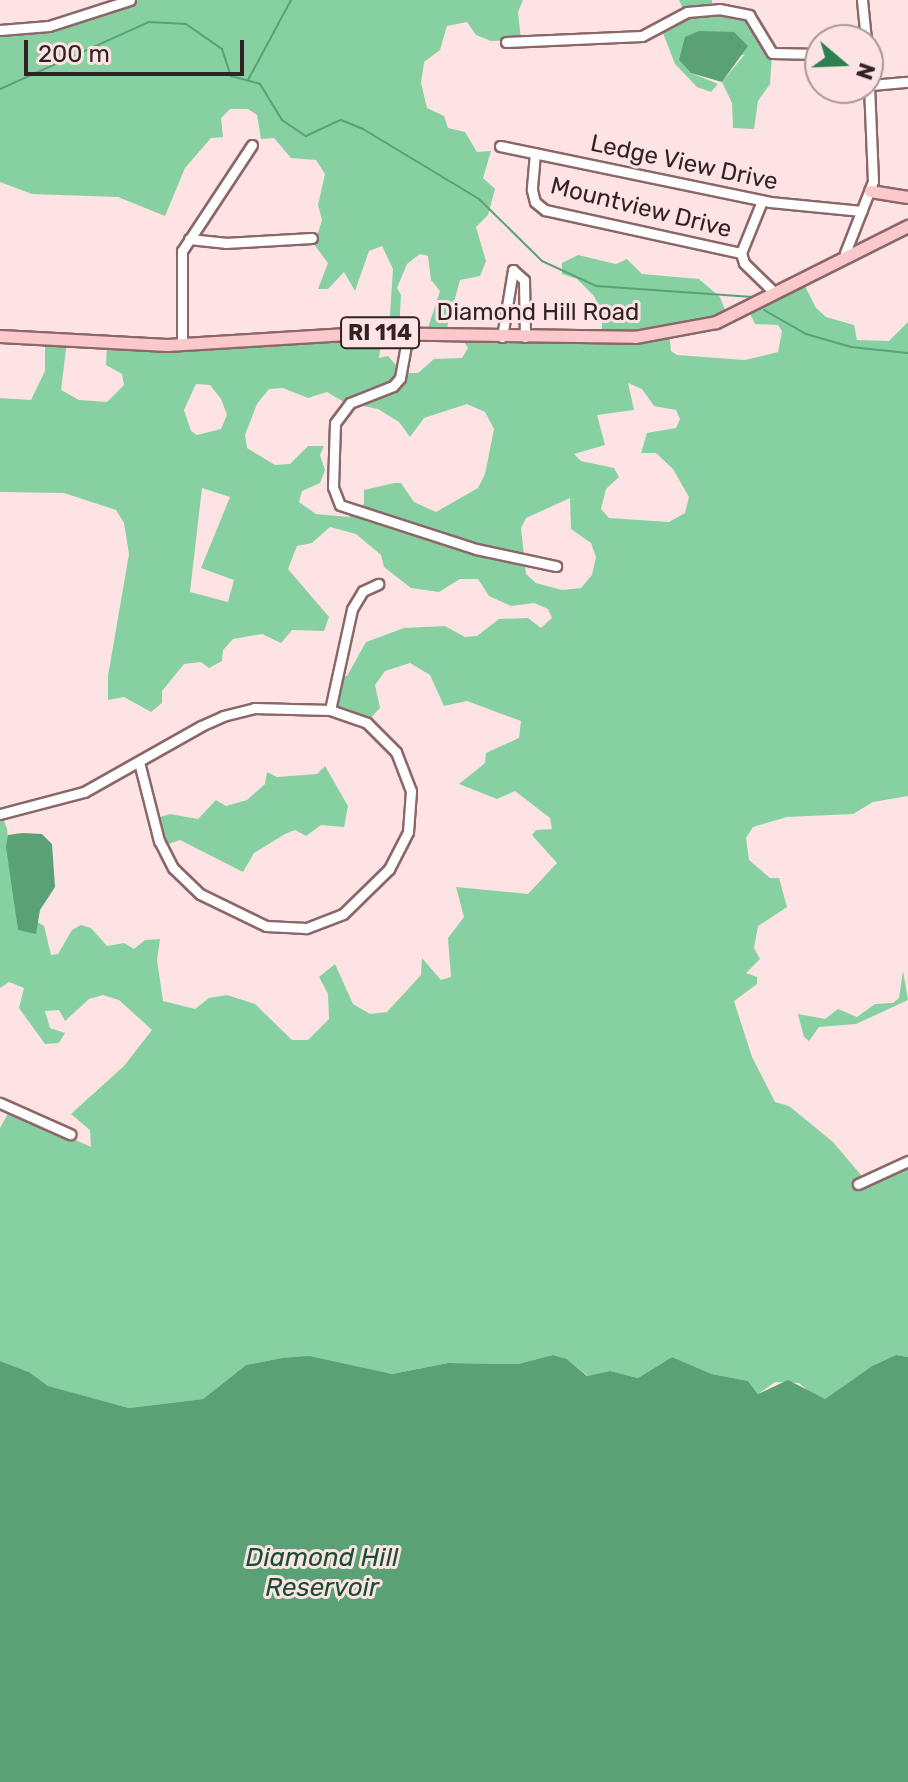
<!DOCTYPE html>
<style>
body{margin:0}
#map{position:relative;width:908px;height:1782px;overflow:hidden;background:#fde3e3;font-family:Rubik,sans-serif}
div>[style]{position:absolute}
.forest>*{inset:0;background:#87d0a2}
.water>*{inset:0;background:#5aa276}
.stream>*{height:2px;margin:-1px;padding:0 1px;transform-origin:1px;border-radius:1px;background:#5aa276}
.roads{filter:drop-shadow(2px 0 #8c6769) drop-shadow(-2px 0 #8c6769) drop-shadow(0 2px #8c6769) drop-shadow(0 -2px #8c6769)}
.minor>*{height:9px;margin:-4.5px;padding:0 4.5px;transform-origin:4.5px;border-radius:4.5px;background:#fff}
.major>*{height:11px;margin:-5.5px;padding:0 5.5px;transform-origin:5.5px;border-radius:5.5px;background:#fbc9cb}
span{translate:-50% -50%;white-space:nowrap;text-align:center;line-height:1.15;-webkit-text-stroke:6px #fde3e3;paint-order:stroke}
.shield-label span{padding:2px 6px;background:#fde3e3;border:2px solid;border-radius:6px;-webkit-text-stroke-width:0}
.shield-label{font-size:22px;color:#322223;font-weight:700}
.street-label{font-size:24px;color:#322223}
.water-label{font-size:26px;color:#174f30;font-style:italic}
.north{position:absolute;left:804px;top:24px;width:80px;height:80px;box-sizing:border-box;background:#fde3e3;border:2px solid #ac9696;border-radius:50%;rotate:109deg;font-size:22px;font-weight:700;line-height:32px;text-align:center;color:#322223}
.north::after{content:'';display:block;margin:auto;width:28px;height:36px;background:#2c7f51;clip-path:polygon(50% 0,100% 100%,50% 72%,0 100%)}
.scale{position:absolute;left:24px;top:40px;width:220px;height:36px;box-sizing:border-box;border:4px solid #322223;border-top:0;padding-left:10px;font-size:24px;line-height:28px;white-space:nowrap;color:#322223;-webkit-text-stroke:6px #fde3e3;paint-order:stroke}
</style>
<div id="map">
<div class="forest">
<i style="clip-path:polygon(128px 0,523px 0,518px 12px,521px 40px,491px 41px,476px 35px,467px 22px,447px 26px,440px 50px,424px 62px,421px 83px,427px 108px,444px 116px,448px 128px,465px 132px,477px 152px,491px 151px,483px 178px,495px 189px,488px 215px,476px 227px,486px 261px,480px 276px,460px 280px,445px 335px,427px 331px,440px 291px,431px 280px,428px 256px,420px 254px,407px 264px,397px 288px,401px 295px,399px 332px,389px 329px,393px 269px,382px 246px,369px 251px,355px 291px,344px 272px,328px 289px,318px 289px,328px 263px,310px 239px,317px 236px,322px 220px,318px 205px,325px 174px,316px 160px,291px 158px,274px 138px,261px 139px,257px 115px,248px 109px,230px 109px,221px 118px,223px 137px,211px 138px,185px 168px,165px 216px,118px 197px,32px 194px,0 182px,0 30px,18px 33px)"></i>
<i style="clip-path:polygon(679px 0,712px 0,712px 9px,751px 16px,761px 26px,772px 55px,770px 84px,758px 101px,754px 129px,733px 128px,732px 103px,722px 82px,745px 54px,691px 73px,718px 84px,711px 92px,697px 87px,675px 64px,661px 28px,685px 13px)"></i>
<i style="clip-path:polygon(evenodd,578px 255px,616px 264px,627px 259px,642px 274px,699px 279px,720px 297px,727px 315px,669px 333px,671px 351px,677px 355px,745px 360px,778px 352px,782px 331px,778px 325px,755px 324px,747px 307px,801px 278px,816px 308px,826px 317px,854px 325px,857px 340px,889px 341px,908px 322px,908px 796px,873px 802px,853px 814px,787px 817px,753px 827px,746px 838px,749px 860px,770px 878px,779px 878px,787px 907px,758px 926px,754px 948px,760px 959px,746px 973px,757px 977px,757px 984px,734px 1001px,752px 1057px,775px 1102px,789px 1106px,833px 1142px,866px 1181px,908px 1162px,908px 1357px,896px 1355px,872px 1366px,825px 1399px,815px 1397px,799px 1383px,775px 1382px,758px 1394px,748px 1381px,712px 1374px,672px 1357px,638px 1378px,610px 1371px,588px 1376px,567px 1359px,553px 1355px,518px 1364px,448px 1363px,392px 1374px,282px 1358px,246px 1365px,203px 1399px,129px 1408px,47px 1386px,29px 1372px,0 1361px,0 1128px,10px 1110px,91px 1147px,90px 1130px,71px 1114px,124px 1066px,152px 1030px,119px 1000px,103px 995px,89px 999px,65px 1021px,59px 1010px,45px 1011px,50px 1028px,65px 1033px,59px 1043px,45px 1044px,19px 1008px,24px 988px,9px 982px,0 988px,0 810px,7px 829px,18px 930px,36px 933px,36px 921px,44px 926px,51px 955px,58px 954px,72px 930px,81px 925px,91px 928px,107px 946px,124px 943px,134px 949px,145px 940px,160px 939px,157px 960px,163px 1001px,195px 1009px,209px 998px,227px 995px,255px 1004px,292px 1040px,308px 1040px,329px 1019px,328px 994px,319px 977px,335px 964px,353px 1004px,370px 1014px,387px 1012px,421px 975px,422px 958px,441px 980px,451px 977px,448px 938px,464px 917px,456px 887px,528px 894px,557px 863px,532px 835px,536px 830px,552px 829px,550px 818px,515px 791px,497px 799px,459px 784px,485px 763px,486px 753px,519px 738px,521px 721px,467px 701px,444px 706px,430px 675px,410px 663px,385px 671px,375px 685px,380px 708px,366px 723px,330px 709px,335px 678px,347px 676px,366px 642px,404px 628px,445px 626px,465px 637px,477px 636px,499px 619px,528px 618px,541px 628px,552px 618px,548px 609px,534px 603px,511px 606px,489px 596px,478px 579px,460px 579px,439px 592px,411px 588px,384px 567px,381px 555px,356px 534px,330px 527px,312px 543px,297px 546px,288px 569px,329px 617px,324px 631px,292px 630px,281px 643px,262px 634px,233px 639px,223px 650px,222px 661px,209px 668px,201px 662px,184px 664px,162px 691px,162px 703px,151px 712px,124px 697px,108px 700px,108px 676px,129px 554px,124px 523px,116px 510px,64px 493px,0 492px,0 398px,31px 400px,45px 371px,45px 339px,67px 341px,61px 390px,79px 400px,107px 402px,124px 385px,122px 374px,106px 365px,107px 343px,127px 343px,141px 352px,148px 344px,197px 343px,204px 350px,210px 342px,382px 334px,379px 358px,388px 356px,403px 373px,418px 373px,434px 359px,462px 358px,468px 348px,460px 336px,602px 338px,602px 313px,594px 296px,577px 279px,562px 274px,562px 263px,578px 255px,628px 383px,642px 389px,654px 406px,676px 410px,680px 419px,676px 428px,647px 433px,641px 453px,656px 453px,673px 469px,689px 497px,685px 513px,669px 522px,609px 518px,601px 509px,606px 489px,619px 477px,614px 468px,581px 461px,574px 454px,605px 445px,597px 415px,634px 410px,628px 383px,578px 255px,196px 384px,210px 385px,221px 399px,227px 415px,221px 429px,197px 435px,191px 431px,184px 410px,196px 384px,578px 255px,283px 388px,308px 398px,327px 392px,344px 402px,378px 409px,399px 422px,410px 437px,424px 418px,467px 404px,485px 412px,494px 429px,485px 474px,478px 488px,436px 512px,414px 502px,401px 483px,394px 483px,364px 490px,364px 504px,349px 517px,316px 514px,299px 502px,302px 491px,320px 483px,325px 470px,320px 455px,324px 446px,308px 446px,290px 464px,275px 465px,247px 448px,245px 435px,257px 404px,269px 389px,283px 388px,578px 255px,202px 488px,230px 497px,201px 568px,234px 580px,228px 602px,190px 592px,202px 488px,578px 255px,570px 498px,571px 529px,591px 543px,596px 557px,592px 575px,581px 588px,562px 590px,536px 583px,526px 574px,521px 528px,526px 518px,570px 498px)"></i>
<i style="clip-path:polygon(325px 766px,348px 806px,344px 827px,321px 825px,306px 836px,295px 830px,285px 834px,254px 853px,243px 872px,180px 840px,162px 846px,154px 819px,170px 814px,198px 819px,216px 800px,226px 806px,247px 800px,265px 784px,267px 772px,277px 777px,317px 774px)"></i>
<i style="clip-path:polygon(903px 971px,908px 1000px,856px 1024px,819px 1027px,809px 1041px,804px 1037px,798px 1014px,825px 1019px,838px 1009px,857px 1017px,875px 1004px,893px 1003px,899px 998px)"></i>
</div>
<div class="water">
<i style="clip-path:polygon(699px 31px,734px 32px,748px 46px,722px 82px,691px 73px,679px 60px,685px 37px)"></i>
<i style="clip-path:polygon(22px 833px,42px 834px,52px 844px,55px 887px,40px 910px,36px 934px,18px 930px,6px 847px,8px 835px)"></i>
<i style="clip-path:polygon(553px 1355px,567px 1359px,587px 1376px,610px 1371px,638px 1378px,672px 1357px,712px 1374px,748px 1381px,758px 1394px,788px 1380px,825px 1399px,872px 1366px,896px 1355px,908px 1357px,908px 1782px,0 1782px,0 1361px,29px 1372px,48px 1386px,129px 1408px,203px 1399px,246px 1365px,282px 1358px,309px 1356px,392px 1374px,448px 1363px,518px 1364px)"></i>
</div>
<div class="stream">
<i style="left:248px;top:80px;width:91px;rotate:-61.7deg"></i>
<i style="left:0;top:89px;width:163px;rotate:-24.2deg"></i>
<i style="left:149px;top:22px;width:37px;rotate:3deg"></i>
<i style="left:186px;top:24px;width:44px;rotate:34.8deg"></i>
<i style="left:222px;top:49px;width:28px;rotate:72deg"></i>
<i style="left:231px;top:76px;width:30px;rotate:15deg"></i>
<i style="left:260px;top:84px;width:42px;rotate:58.6deg"></i>
<i style="left:282px;top:120px;width:29px;rotate:34deg"></i>
<i style="left:306px;top:136px;width:38px;rotate:-25deg"></i>
<i style="left:341px;top:120px;width:24px;rotate:22deg"></i>
<i style="left:363px;top:129px;width:135px;rotate:31.1deg"></i>
<i style="left:479px;top:199px;width:88px;rotate:44.5deg"></i>
<i style="left:542px;top:261px;width:60px;rotate:24.8deg"></i>
<i style="left:596px;top:286px;width:157px;rotate:4deg"></i>
<i style="left:764px;top:310px;width:48px;rotate:29.7deg"></i>
<i style="left:806px;top:334px;width:47px;rotate:16.1deg"></i>
<i style="left:851px;top:347px;width:57px;rotate:6deg"></i>
</div>
<div class="roads">
<div class="minor">
<i style="left:862px;top:0;width:40px;rotate:84.3deg"></i>
<i style="left:0;top:30px;width:49px;rotate:-4.7deg"></i>
<i style="left:49px;top:26px;width:85px;rotate:-17.8deg"></i>
<i style="left:506px;top:42px;width:136px;rotate:-2.5deg"></i>
<i style="left:642px;top:36px;width:51px;rotate:-28.1deg"></i>
<i style="left:687px;top:12px;width:32px;rotate:-5deg"></i>
<i style="left:719px;top:9px;width:31px;rotate:11deg"></i>
<i style="left:749px;top:15px;width:44px;rotate:58.8deg"></i>
<i style="left:772px;top:53px;width:48px;rotate:1.2deg"></i>
<i style="left:871px;top:85px;width:37px;rotate:-5deg"></i>
<i style="left:500px;top:146px;width:276px;rotate:11.7deg"></i>
<i style="left:770px;top:202px;width:92px;rotate:5.6deg"></i>
<i style="left:535px;top:153px;width:37px;rotate:95deg"></i>
<i style="left:532px;top:190px;width:12px;rotate:76deg"></i>
<i style="left:535px;top:202px;width:13px;rotate:39deg"></i>
<i style="left:545px;top:210px;width:201px;rotate:12.4deg"></i>
<i style="left:762px;top:201px;width:56px;rotate:112deg"></i>
<i style="left:741px;top:253px;width:10px;rotate:73deg"></i>
<i style="left:744px;top:263px;width:43px;rotate:44.1deg"></i>
<i style="left:189px;top:239px;width:36px;rotate:6deg"></i>
<i style="left:225px;top:243px;width:87px;rotate:-3.3deg"></i>
<i style="left:845px;top:253px;width:77px;rotate:-68.7deg"></i>
<i style="left:873px;top:181px;width:121px;rotate:-92.4deg"></i>
<i style="left:408px;top:334px;width:45px;rotate:100.3deg"></i>
<i style="left:400px;top:378px;width:11px;rotate:131deg"></i>
<i style="left:393px;top:386px;width:46px;rotate:158.4deg"></i>
<i style="left:350px;top:403px;width:25px;rotate:127deg"></i>
<i style="left:335px;top:423px;width:64px;rotate:91.8deg"></i>
<i style="left:333px;top:487px;width:19px;rotate:69deg"></i>
<i style="left:340px;top:505px;width:143px;rotate:17.9deg"></i>
<i style="left:476px;top:549px;width:82px;rotate:12deg"></i>
<i style="left:502px;top:337px;width:68px;rotate:-80.7deg"></i>
<i style="left:513px;top:270px;width:15px;rotate:42deg"></i>
<i style="left:524px;top:280px;width:57px;rotate:89deg"></i>
<i style="left:182px;top:344px;width:93px;rotate:-90deg"></i>
<i style="left:182px;top:251px;width:127px;rotate:-56.6deg"></i>
<i style="left:330px;top:710px;width:103px;rotate:-77.7deg"></i>
<i style="left:352px;top:609px;width:21px;rotate:-59deg"></i>
<i style="left:363px;top:591px;width:17px;rotate:-25deg"></i>
<i style="left:0;top:814px;width:87px;rotate:-14.7deg"></i>
<i style="left:84px;top:792px;width:134px;rotate:-29.4deg"></i>
<i style="left:201px;top:726px;width:24px;rotate:-24deg"></i>
<i style="left:223px;top:716px;width:32px;rotate:-14deg"></i>
<i style="left:254px;top:708px;width:76px;rotate:1.5deg"></i>
<i style="left:330px;top:710px;width:39px;rotate:19deg"></i>
<i style="left:367px;top:723px;width:41px;rotate:45deg"></i>
<i style="left:396px;top:752px;width:42px;rotate:69deg"></i>
<i style="left:411px;top:791px;width:41px;rotate:94.2deg"></i>
<i style="left:408px;top:832px;width:42px;rotate:117.2deg"></i>
<i style="left:389px;top:869px;width:64px;rotate:135.6deg"></i>
<i style="left:343px;top:914px;width:40px;rotate:159deg"></i>
<i style="left:306px;top:928px;width:40px;rotate:-177.1deg"></i>
<i style="left:266px;top:926px;width:73px;rotate:-154.1deg"></i>
<i style="left:200px;top:894px;width:37px;rotate:-136deg"></i>
<i style="left:173px;top:868px;width:30px;rotate:-117deg"></i>
<i style="left:159px;top:841px;width:81px;rotate:-104.2deg"></i>
<i style="left:0;top:1103px;width:77px;rotate:23.9deg"></i>
<i style="left:858px;top:1184px;width:55px;rotate:-24.7deg"></i>
</div>
<div class="major">
<i style="left:870px;top:191px;width:38px;rotate:9deg"></i>
<i style="left:0;top:336px;width:167px;rotate:3.1deg"></i>
<i style="left:167px;top:345px;width:196px;rotate:-3.5deg"></i>
<i style="left:363px;top:333px;width:272px;rotate:0.8deg"></i>
<i style="left:635px;top:337px;width:82px;rotate:-10.5deg"></i>
<i style="left:716px;top:322px;width:215px;rotate:-26.6deg"></i>
</div>
</div>
<div class="shield-label">
<span style="left:380px;top:333px">RI 114</span>
</div>
<div class="street-label">
<span style="left:684px;top:163px;rotate:12deg">Ledge View Drive</span>
<span style="left:641px;top:208px;rotate:14deg">Mountview Drive</span>
<span style="left:538px;top:313px">Diamond Hill Road</span>
</div>
<div class="water-label">
<span style="left:322px;top:1573px">Diamond Hill<br>Reservoir</span>
</div>
<div class="north">N</div>
<div class="scale">200 m</div>
</div>
